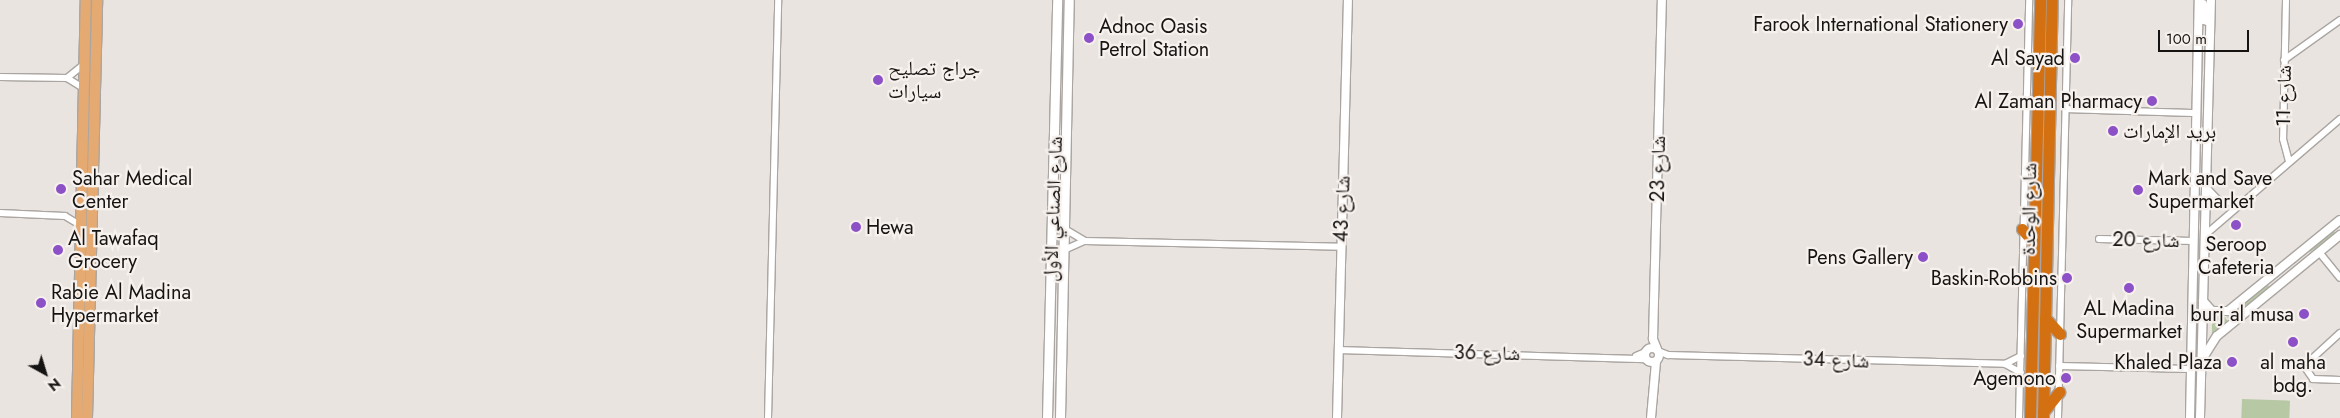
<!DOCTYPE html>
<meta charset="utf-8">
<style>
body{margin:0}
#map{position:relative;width:2340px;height:418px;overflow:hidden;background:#e9e4e0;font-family:Jost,"Noto Naskh Arabic",sans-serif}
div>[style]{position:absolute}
.green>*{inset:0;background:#b7c8a4;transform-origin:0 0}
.roads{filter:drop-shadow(1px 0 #aaa5a1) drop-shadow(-1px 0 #aaa5a1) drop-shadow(0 1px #aaa5a1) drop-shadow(0 -1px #aaa5a1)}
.minor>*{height:6px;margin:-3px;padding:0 3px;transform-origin:3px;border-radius:3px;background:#fff}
.tertiary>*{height:8px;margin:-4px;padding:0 4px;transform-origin:4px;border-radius:4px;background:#fff}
.tertiary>.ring{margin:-4px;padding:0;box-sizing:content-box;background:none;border:8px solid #fff;border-radius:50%}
.secondary>*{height:9px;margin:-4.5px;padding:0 4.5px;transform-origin:4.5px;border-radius:4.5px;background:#fff}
.primary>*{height:10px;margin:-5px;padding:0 5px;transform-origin:5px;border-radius:5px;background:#e5aa71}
.motorway>*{height:11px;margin:-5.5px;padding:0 5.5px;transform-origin:5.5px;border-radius:5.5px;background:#d37112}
.dots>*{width:14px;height:14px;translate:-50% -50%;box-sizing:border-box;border:2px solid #f7f1ed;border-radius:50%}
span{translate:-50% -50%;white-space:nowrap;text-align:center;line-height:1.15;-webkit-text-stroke:4.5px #f7f1ed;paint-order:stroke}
.poi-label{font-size:20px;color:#161413}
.right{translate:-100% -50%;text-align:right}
.left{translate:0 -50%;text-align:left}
.street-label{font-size:20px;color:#161413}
.north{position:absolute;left:20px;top:348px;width:50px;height:50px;-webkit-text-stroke:4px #f7f1ed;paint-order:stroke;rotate:141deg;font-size:14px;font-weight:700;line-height:20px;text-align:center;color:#161413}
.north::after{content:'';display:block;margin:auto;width:18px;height:22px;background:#161413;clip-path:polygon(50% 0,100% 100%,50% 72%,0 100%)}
.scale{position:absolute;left:2158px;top:30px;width:91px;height:22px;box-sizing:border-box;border:2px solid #161413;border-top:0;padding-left:6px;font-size:15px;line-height:18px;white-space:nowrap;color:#161413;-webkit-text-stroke:4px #f7f1ed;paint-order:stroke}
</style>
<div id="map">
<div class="green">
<i style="left:2334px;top:231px;width:4px;height:31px;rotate:56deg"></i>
<i style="clip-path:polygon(2268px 285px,2270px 288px,2230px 321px,2227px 317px)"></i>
<i style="clip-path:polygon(2212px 316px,2225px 317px,2228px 322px,2212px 336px)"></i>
<i style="left:2242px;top:399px;width:48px;height:19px;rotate:2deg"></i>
</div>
<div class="roads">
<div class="minor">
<i style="left:2286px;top:0;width:139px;rotate:91.2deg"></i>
<i style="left:2283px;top:139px;width:23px;rotate:75deg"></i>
<i style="left:2284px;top:60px;width:69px;rotate:-35.5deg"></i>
<i style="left:0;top:77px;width:67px;rotate:0.9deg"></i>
<i style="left:67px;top:78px;width:19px;rotate:32deg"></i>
<i style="left:67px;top:78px;width:21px;rotate:-39deg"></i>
<i style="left:2067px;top:109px;width:130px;rotate:1.8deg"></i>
<i style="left:2206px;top:187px;width:19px;rotate:47deg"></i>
<i style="left:2219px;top:201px;width:18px;rotate:6deg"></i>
<i style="left:0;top:213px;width:65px;rotate:2.6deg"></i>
<i style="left:65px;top:216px;width:17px;rotate:31deg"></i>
<i style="left:1065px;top:229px;width:23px;rotate:31deg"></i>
<i style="left:1085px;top:241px;width:256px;rotate:1.3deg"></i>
<i style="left:2205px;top:235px;width:178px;rotate:-40.7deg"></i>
<i style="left:2099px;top:239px;width:95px;rotate:1.2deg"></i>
<i style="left:1064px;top:250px;width:22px;rotate:-24deg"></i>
<i style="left:2319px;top:252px;width:33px;rotate:51deg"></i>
<i style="left:2340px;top:333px;width:49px;rotate:137.5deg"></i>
<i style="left:2304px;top:366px;width:16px;rotate:55deg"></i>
<i style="left:2313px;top:379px;width:27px;rotate:2deg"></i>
<i style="left:1338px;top:350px;width:308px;rotate:1.7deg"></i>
<i style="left:1658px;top:351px;width:11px;rotate:22deg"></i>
<i style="left:1668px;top:355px;width:337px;rotate:1.5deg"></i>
<i style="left:2005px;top:364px;width:18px;rotate:29deg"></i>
<i style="left:1636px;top:356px;width:12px;rotate:-24deg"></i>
<i style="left:2005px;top:364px;width:18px;rotate:-27deg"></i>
<i style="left:2059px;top:366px;width:132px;rotate:1.3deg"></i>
<i style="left:768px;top:418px;width:418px;rotate:-88.6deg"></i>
<i style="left:2019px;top:418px;width:418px;rotate:-88.6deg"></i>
<i style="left:2058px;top:418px;width:418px;rotate:-88.6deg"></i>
</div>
<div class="tertiary">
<i style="left:2203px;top:4px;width:16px;rotate:86deg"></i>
<i style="left:2204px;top:20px;width:6px;rotate:18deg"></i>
<i style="left:2203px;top:301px;width:13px;rotate:48deg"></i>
<i style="left:2212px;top:311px;width:16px"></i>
<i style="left:2228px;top:311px;width:144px;rotate:-39.1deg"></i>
<i class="ring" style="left:1645px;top:348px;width:6px;height:6px"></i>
<i style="left:1657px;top:349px;width:11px;rotate:-112deg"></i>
<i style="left:1653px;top:339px;width:339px;rotate:-88.5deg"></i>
<i style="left:2203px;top:358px;width:26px;rotate:-58deg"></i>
<i style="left:2217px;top:336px;width:159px;rotate:-39.4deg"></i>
<i style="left:1337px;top:418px;width:418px;rotate:-88.5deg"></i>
<i style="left:1651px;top:418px;width:56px;rotate:-84.9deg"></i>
<i style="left:2190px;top:418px;width:418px;rotate:-88.8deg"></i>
<i style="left:2200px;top:418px;width:418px;rotate:-88.5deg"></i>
</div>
<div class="secondary">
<i style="left:1047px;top:418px;width:418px;rotate:-88.6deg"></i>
<i style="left:1060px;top:418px;width:418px;rotate:-88.8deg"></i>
</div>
<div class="primary">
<i style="left:77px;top:418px;width:418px;rotate:-88.8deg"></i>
<i style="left:87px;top:418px;width:418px;rotate:-88.6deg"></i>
</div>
<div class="motorway">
<i style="left:2022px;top:229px;width:18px;rotate:49deg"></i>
<i style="left:2045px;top:318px;width:22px;rotate:47deg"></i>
<i style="left:2043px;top:412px;width:26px;rotate:-51deg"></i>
<i style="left:2030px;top:418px;width:418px;rotate:-88.6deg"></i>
<i style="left:2043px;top:418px;width:418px;rotate:-88.8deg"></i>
</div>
</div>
<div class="dots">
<i style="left:2018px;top:24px;background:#8c50c7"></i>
<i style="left:1089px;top:38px;background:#8c50c7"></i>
<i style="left:2075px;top:58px;background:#8c50c7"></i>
<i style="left:878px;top:80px;background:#8c50c7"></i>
<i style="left:2152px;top:101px;background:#8c50c7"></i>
<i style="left:2113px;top:131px;background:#8c50c7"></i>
<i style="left:61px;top:189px;background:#8c50c7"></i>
<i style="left:2138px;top:190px;background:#8c50c7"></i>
<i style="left:2236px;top:225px;background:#8c50c7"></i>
<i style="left:856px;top:227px;background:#8c50c7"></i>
<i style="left:58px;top:250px;background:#8c50c7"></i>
<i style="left:1923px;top:257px;background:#8c50c7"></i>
<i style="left:2067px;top:278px;background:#8c50c7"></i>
<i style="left:2129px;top:288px;background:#8c50c7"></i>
<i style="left:41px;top:303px;background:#8c50c7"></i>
<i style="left:2304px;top:314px;background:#8c50c7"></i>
<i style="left:2293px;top:342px;background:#8c50c7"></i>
<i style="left:2232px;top:362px;background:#8c50c7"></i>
<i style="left:2066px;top:378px;background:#8c50c7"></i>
</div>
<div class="poi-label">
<span class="right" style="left:2008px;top:24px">Farook International Stationery</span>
<span class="left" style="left:1099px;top:38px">Adnoc Oasis<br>Petrol Station</span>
<span class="right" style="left:2065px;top:58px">Al Sayad</span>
<span class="left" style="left:888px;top:80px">جراج تصليح<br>سيارات</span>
<span class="right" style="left:2142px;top:101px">Al Zaman Pharmacy</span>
<span class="left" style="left:2123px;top:131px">بريد الإمارات</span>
<span class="left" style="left:72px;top:190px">Sahar Medical<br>Center</span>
<span class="left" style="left:2148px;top:190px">Mark and Save<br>Supermarket</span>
<span class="left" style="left:866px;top:227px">Hewa</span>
<span class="left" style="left:68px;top:250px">Al Tawafaq<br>Grocery</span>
<span style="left:2236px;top:256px">Seroop<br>Cafeteria</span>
<span class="right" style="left:1913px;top:257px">Pens Gallery</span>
<span class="right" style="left:2057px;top:278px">Baskin-Robbins</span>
<span class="left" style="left:51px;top:304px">Rabie Al Madina<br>Hypermarket</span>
<span style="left:2129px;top:320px">AL Madina<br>Supermarket</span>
<span class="right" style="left:2294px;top:314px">burj al musa</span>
<span class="right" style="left:2222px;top:362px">Khaled Plaza</span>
<span style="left:2293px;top:374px">al maha<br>bdg.</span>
<span class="right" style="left:2056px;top:378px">Agemono</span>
</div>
<div class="street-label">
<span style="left:2284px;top:96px;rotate:-89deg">شارع 11</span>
<span style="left:1658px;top:169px;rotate:-89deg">شارع 23</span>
<span style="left:1053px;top:209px;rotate:-88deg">شارع الصناعي الأول</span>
<span style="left:1342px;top:209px;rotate:-88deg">شارع 43</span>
<span style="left:2029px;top:209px;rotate:-89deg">شارع الوحدة</span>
<span style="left:2146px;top:240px;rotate:1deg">شارع 20</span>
<span style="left:1487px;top:353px;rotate:1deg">شارع 36</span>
<span style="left:1836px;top:360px;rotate:2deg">شارع 34</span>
</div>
<div class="north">N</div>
<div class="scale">100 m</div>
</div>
